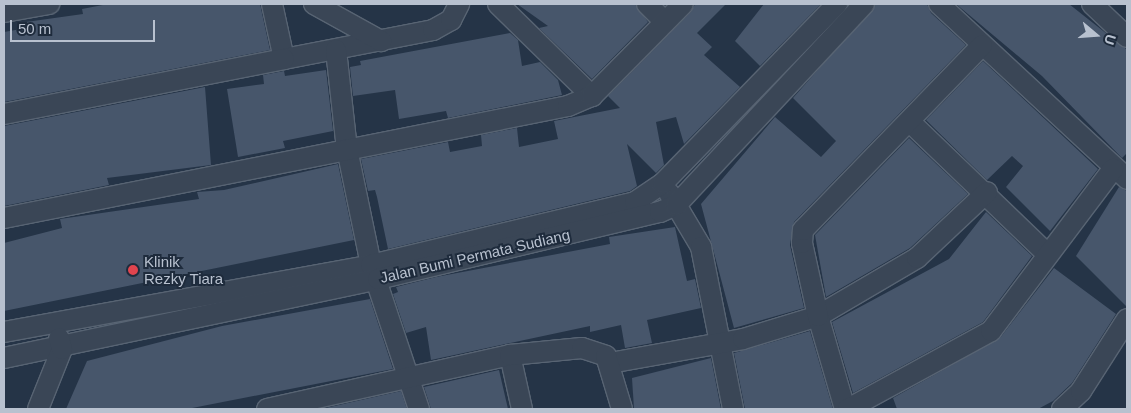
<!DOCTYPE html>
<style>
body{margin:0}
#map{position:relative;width:1131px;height:413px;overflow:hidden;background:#253447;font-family:Helvetica,sans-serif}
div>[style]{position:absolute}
.building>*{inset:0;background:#47566b}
.roads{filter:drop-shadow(1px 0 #586473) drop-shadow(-1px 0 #586473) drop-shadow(0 1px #586473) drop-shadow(0 -1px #586473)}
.street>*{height:20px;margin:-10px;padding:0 10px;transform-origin:10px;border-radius:10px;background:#3a4656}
.dots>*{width:14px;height:14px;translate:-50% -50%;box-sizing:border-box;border:2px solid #1e2b3c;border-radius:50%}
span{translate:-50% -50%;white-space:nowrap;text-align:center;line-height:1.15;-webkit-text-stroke:4px #1e2b3c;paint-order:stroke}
.street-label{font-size:15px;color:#b8c1cf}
.poi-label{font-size:15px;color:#b8c1cf}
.left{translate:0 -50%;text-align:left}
.frame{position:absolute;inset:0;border:5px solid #b8c1cf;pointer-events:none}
.north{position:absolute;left:1071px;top:10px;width:50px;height:50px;-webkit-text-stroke:4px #1e2b3c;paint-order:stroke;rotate:108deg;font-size:14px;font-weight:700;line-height:20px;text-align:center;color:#b8c1cf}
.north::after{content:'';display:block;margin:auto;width:18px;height:22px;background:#b8c1cf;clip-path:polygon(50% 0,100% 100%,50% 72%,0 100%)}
.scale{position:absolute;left:10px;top:20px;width:145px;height:22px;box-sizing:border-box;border:2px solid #b8c1cf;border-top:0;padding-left:6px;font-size:15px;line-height:18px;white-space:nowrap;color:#b8c1cf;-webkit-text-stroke:4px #1e2b3c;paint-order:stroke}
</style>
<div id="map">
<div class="building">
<i style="clip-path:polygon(108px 4px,260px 4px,270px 50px,4px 102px,4px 32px,27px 28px,26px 22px,83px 14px,82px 9px)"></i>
<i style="clip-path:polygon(517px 4px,635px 4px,648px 22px,592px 79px,539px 28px,548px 26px)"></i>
<i style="clip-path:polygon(695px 4px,726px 4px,697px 33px,712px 47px,704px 55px,740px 87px,684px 144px,676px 117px,656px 122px,664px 165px,656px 173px,627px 144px,637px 186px,630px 191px,388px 249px,377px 197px,375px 190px,368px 191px,361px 159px,448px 142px,450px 152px,482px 146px,481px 135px,517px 128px,519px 147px,558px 139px,554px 121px,620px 108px,608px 96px,691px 12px)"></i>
<i style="clip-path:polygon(764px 4px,821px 4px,760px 66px,735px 41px)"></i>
<i style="clip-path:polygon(876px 4px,927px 4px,931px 13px,966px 45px,794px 222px,790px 245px,804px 308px,734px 328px,701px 204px,775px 117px,821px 157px,836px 141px,793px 98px)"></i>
<i style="clip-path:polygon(956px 4px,1069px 4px,1126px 49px,1127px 153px,1122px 158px,1042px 76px)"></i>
<i style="clip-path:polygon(510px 33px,518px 40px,522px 66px,540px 62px,558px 80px,562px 95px,448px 118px,446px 111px,399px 119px,395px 90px,353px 96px,350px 67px,361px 65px,360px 61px)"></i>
<i style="clip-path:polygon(983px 61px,1098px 169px,1050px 231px,1006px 187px,1023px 166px,1012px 156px,987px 180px,926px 120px)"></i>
<i style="clip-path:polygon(326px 70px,333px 131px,283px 141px,285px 148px,238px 157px,227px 89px,264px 84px,263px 75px,284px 71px,285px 76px)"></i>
<i style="clip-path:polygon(205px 87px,211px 165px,107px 178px,109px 185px,4px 206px,4px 126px)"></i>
<i style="clip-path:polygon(909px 138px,968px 194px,910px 248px,826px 297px,815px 235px)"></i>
<i style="clip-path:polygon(338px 164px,354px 240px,4px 311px,4px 243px,62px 228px,60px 219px,199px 199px,197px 192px,224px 190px)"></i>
<i style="clip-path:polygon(1119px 187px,1127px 191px,1127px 307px,1076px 256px)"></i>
<i style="clip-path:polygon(986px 212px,1032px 256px,983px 322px,853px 393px,832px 322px,949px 259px)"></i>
<i style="clip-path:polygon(675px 227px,687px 281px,695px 279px,701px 308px,647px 320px,652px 343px,625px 348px,621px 325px,590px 332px,590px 326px,431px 360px,426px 327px,406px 333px,393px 294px,398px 292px,396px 287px,436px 277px,610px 244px,609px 237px)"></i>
<i style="clip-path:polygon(1054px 268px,1116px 314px,1072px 383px,1053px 401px,1038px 409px,897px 409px,893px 398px,1000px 338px)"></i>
<i style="clip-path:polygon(370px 299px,393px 369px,187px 409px,66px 409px,87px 361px,222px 326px)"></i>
<i style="clip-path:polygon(810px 331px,833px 409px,745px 409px,734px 353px)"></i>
<i style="clip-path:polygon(711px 358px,721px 409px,634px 409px,632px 378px)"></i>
<i style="clip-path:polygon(499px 370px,508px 409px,431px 409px,424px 387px)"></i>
<i style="clip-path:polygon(401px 391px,407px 409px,321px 409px)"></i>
</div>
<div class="roads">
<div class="street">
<i style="left:272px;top:4px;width:56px;rotate:77.7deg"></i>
<i style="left:284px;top:59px;width:152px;rotate:-11deg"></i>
<i style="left:433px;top:30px;width:21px;rotate:-29deg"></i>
<i style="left:451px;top:20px;width:18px;rotate:-63deg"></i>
<i style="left:314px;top:4px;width:77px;rotate:28.9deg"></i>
<i style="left:498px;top:4px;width:132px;rotate:44.4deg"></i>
<i style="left:647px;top:4px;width:25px;rotate:45deg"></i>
<i style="left:939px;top:4px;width:257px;rotate:42.9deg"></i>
<i style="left:1092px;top:4px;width:48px;rotate:43.3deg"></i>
<i style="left:4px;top:12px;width:46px;rotate:-10.1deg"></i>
<i style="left:336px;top:50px;width:100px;rotate:83.7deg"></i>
<i style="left:347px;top:149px;width:118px;rotate:78.3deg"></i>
<i style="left:371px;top:265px;width:152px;rotate:71.6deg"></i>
<i style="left:4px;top:114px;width:285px;rotate:-11.1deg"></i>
<i style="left:910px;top:122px;width:190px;rotate:43.9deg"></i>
<i style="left:669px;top:193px;width:63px;rotate:59.3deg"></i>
<i style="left:701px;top:247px;width:165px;rotate:78.8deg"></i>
<i style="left:4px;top:218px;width:575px;rotate:-11.23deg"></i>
<i style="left:568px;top:106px;width:26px;rotate:-23deg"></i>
<i style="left:592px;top:96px;width:129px;rotate:-45.3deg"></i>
<i style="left:4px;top:332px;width:373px;rotate:-10.3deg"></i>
<i style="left:371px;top:265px;width:271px;rotate:-13.4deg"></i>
<i style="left:635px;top:202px;width:34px;rotate:-34deg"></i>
<i style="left:663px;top:183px;width:250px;rotate:-45.8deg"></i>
<i style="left:510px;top:355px;width:55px;rotate:77.5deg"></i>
<i style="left:4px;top:358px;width:382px;rotate:-11.9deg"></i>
<i style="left:378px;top:279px;width:290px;rotate:-13.4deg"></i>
<i style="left:660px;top:212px;width:17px;rotate:-24deg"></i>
<i style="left:676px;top:205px;width:275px;rotate:-46.9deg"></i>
<i style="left:610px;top:363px;width:135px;rotate:-10.2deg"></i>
<i style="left:743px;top:339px;width:78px;rotate:-17deg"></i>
<i style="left:818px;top:316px;width:115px;rotate:-30.4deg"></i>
<i style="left:917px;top:258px;width:96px;rotate:-43.3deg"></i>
<i style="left:38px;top:409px;width:65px;rotate:-68.2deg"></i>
<i style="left:62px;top:349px;width:11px;rotate:-105deg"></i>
<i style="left:267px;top:409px;width:249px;rotate:-12.5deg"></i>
<i style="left:510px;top:355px;width:72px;rotate:-5.6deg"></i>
<i style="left:582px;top:348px;width:25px;rotate:18deg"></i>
<i style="left:606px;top:356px;width:55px;rotate:73.2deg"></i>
<i style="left:845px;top:409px;width:97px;rotate:-106.2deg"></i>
<i style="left:818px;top:316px;width:75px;rotate:-102.4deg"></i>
<i style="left:802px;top:243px;width:13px;rotate:-86deg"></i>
<i style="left:803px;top:230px;width:257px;rotate:-45.9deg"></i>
<i style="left:848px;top:409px;width:163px;rotate:-28.6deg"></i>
<i style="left:991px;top:331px;width:203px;rotate:-53deg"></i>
<i style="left:1062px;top:409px;width:26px;rotate:-43deg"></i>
<i style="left:1081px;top:391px;width:85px;rotate:-57.4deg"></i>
</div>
</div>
<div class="dots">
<i style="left:133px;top:270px;background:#e0444e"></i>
</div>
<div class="street-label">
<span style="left:475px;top:256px;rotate:-13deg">Jalan Bumi Permata Sudiang</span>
</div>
<div class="poi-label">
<span class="left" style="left:144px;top:270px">Klinik<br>Rezky Tiara</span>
</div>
<div class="frame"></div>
<div class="north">U</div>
<div class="scale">50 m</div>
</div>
